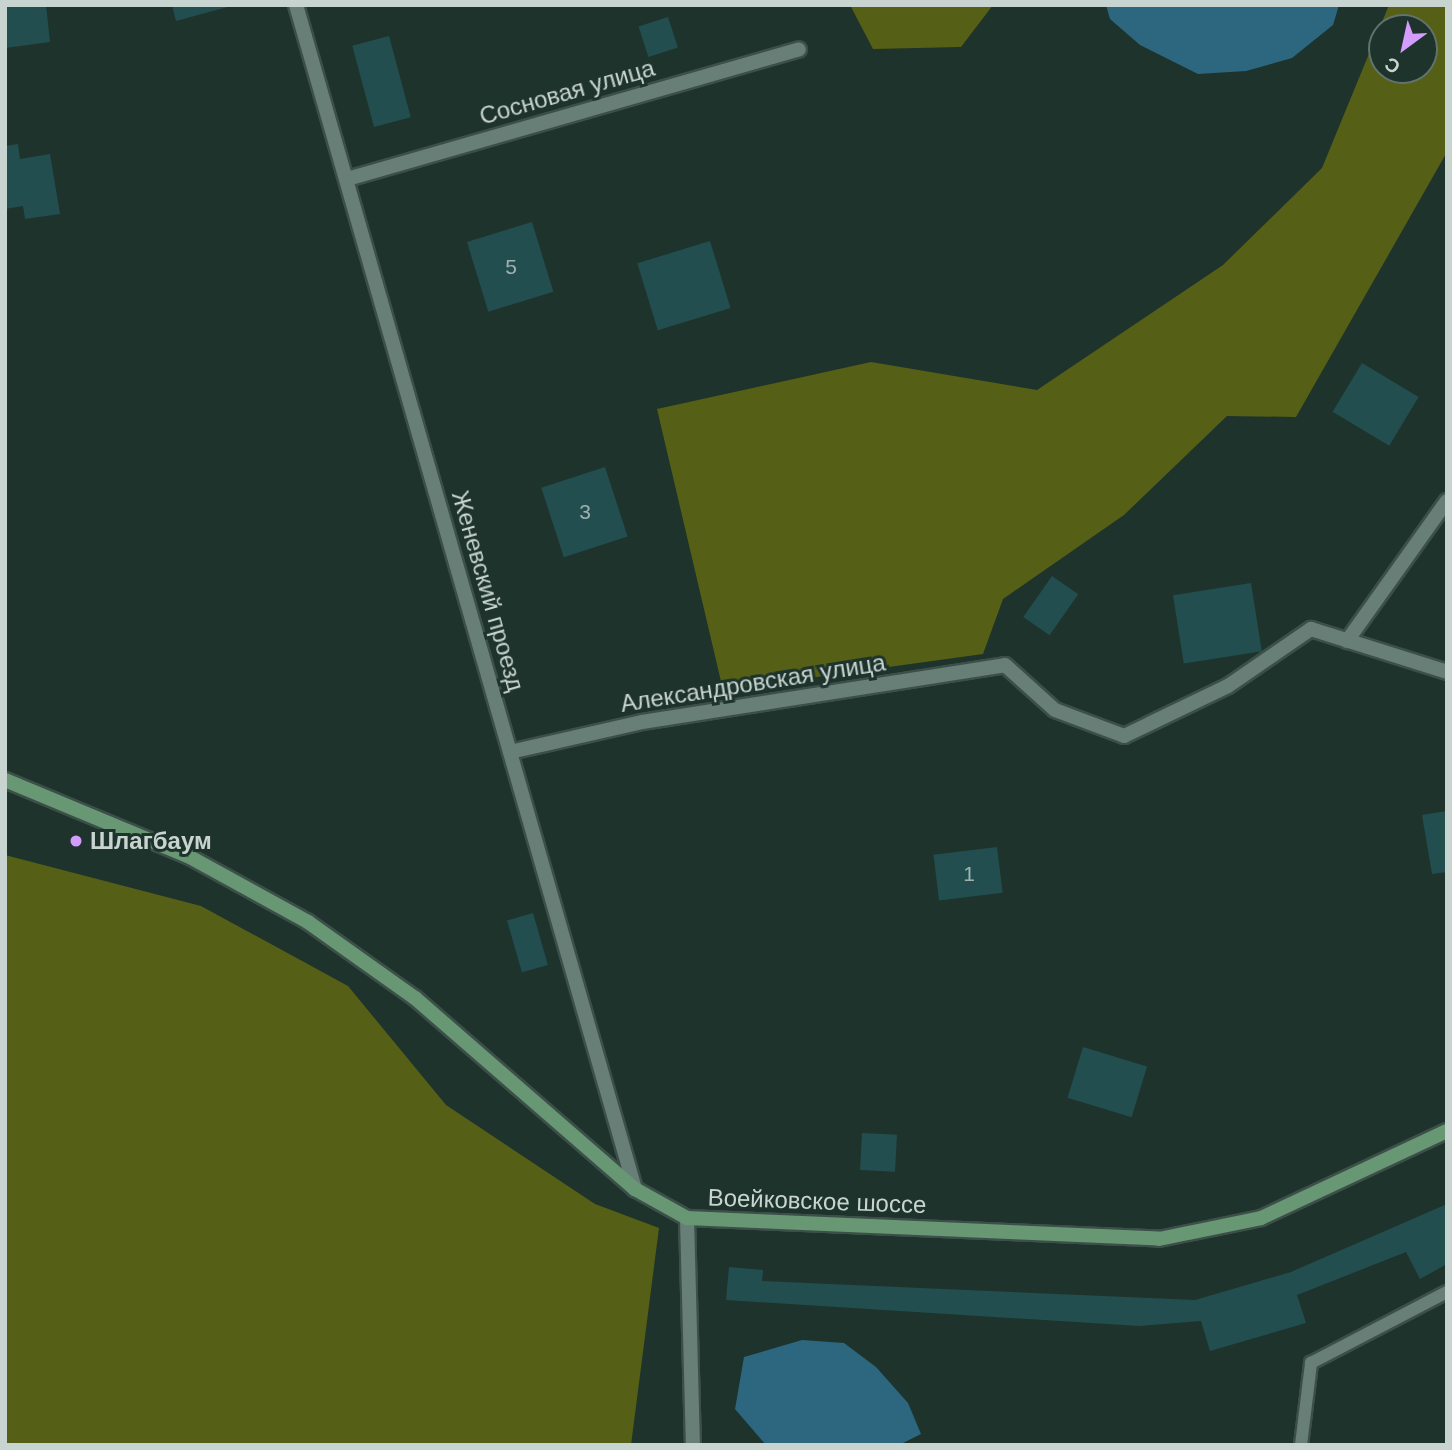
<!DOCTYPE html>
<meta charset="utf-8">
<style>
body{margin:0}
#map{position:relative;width:1452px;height:1450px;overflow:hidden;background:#1e332c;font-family:Helvetica,sans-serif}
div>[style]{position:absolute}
.forest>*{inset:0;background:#555f15}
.water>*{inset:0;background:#2c677f}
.building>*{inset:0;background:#234e50;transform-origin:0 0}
.roads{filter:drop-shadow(2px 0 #3c4f49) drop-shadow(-2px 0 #3c4f49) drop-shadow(0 2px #3c4f49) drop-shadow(0 -2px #3c4f49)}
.lane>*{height:12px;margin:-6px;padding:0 6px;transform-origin:6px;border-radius:6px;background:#677f77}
.street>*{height:14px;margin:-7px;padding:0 7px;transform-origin:7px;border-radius:7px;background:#677f77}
.secondary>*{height:14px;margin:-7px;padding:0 7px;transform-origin:7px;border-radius:7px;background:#689774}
.dots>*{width:19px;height:19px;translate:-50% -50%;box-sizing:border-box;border:4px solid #1e332c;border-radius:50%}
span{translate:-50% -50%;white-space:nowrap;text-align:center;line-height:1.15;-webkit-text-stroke:6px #1e332c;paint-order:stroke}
.number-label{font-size:21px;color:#9fb2b0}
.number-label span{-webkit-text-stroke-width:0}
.street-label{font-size:24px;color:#c8d4d0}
.poi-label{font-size:24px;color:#c8d4d0;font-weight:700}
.left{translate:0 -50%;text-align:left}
.frame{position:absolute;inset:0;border:7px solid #c8d4d0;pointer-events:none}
.north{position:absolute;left:1368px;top:14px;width:70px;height:70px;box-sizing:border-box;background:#1e332c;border:2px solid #62736e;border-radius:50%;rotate:213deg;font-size:19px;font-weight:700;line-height:28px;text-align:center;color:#c8d4d0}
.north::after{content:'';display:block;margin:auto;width:24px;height:32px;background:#d49cfc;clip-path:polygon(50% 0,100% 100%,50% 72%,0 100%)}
</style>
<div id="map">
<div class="forest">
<i style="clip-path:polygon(850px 5px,993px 5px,961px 47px,873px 49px)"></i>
<i style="clip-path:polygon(evenodd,1389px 5px,1447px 5px,1447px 152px,1296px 417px,1227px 416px,1124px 515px,1003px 599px,983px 654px,723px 690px,657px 409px,871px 362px,1037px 390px,1223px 265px,1322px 168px,1389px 5px,1382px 28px,1424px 28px,1424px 70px,1382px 70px,1382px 28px)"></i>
<i style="clip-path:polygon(5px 855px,201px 906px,348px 986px,446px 1105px,595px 1204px,659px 1228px,631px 1445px,5px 1445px)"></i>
</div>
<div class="water">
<i style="clip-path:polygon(1106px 5px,1339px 5px,1333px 25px,1292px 58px,1246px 71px,1198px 74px,1140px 45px,1110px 19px)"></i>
<i style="clip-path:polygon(802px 1340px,844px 1343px,876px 1367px,908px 1403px,921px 1434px,899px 1445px,766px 1445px,735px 1409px,744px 1357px)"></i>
</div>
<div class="building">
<i style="clip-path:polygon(5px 5px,46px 5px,50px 42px,5px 48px)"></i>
<i style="clip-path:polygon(172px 5px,231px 5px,231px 6px,176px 21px)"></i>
<i style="left:668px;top:17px;width:32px;height:31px;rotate:72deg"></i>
<i style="left:389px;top:36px;width:84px;height:38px;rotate:75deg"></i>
<i style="clip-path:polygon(18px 144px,20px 159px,50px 154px,60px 214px,25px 219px,23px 206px,5px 209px,5px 146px)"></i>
<i style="left:532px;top:222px;width:73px;height:68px;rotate:73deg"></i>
<i style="left:710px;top:241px;width:70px;height:76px;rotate:73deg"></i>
<i style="left:1362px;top:363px;width:66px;height:57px;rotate:31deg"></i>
<i style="left:605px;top:467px;width:73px;height:67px;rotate:72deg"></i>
<i style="left:1052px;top:576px;width:32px;height:50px;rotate:35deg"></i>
<i style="left:1251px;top:583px;width:69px;height:79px;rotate:81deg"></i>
<i style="clip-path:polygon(1447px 811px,1447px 872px,1432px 874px,1422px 815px)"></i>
<i style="left:997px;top:847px;width:46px;height:64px;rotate:83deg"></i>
<i style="left:533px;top:913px;width:54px;height:27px;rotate:74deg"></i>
<i style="left:1083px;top:1047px;width:67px;height:53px;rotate:17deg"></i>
<i style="left:862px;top:1133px;width:35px;height:37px;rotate:3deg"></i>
<i style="clip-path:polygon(1447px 1204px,1447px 1264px,1420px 1279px,1406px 1252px,1297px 1295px,1306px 1323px,1210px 1351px,1201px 1321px,1139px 1326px,726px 1300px,729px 1267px,763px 1270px,762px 1281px,1195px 1300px,1291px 1272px)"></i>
</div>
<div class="roads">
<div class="lane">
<i style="left:1301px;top:1445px;width:83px;rotate:-83deg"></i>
<i style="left:1311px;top:1363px;width:153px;rotate:-27.6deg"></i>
</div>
<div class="street">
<i style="left:296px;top:5px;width:1232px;rotate:74.02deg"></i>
<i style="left:347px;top:179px;width:470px;rotate:-16deg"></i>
<i style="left:1347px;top:641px;width:172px;rotate:-54.5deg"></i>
<i style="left:510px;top:752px;width:135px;rotate:-12.8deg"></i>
<i style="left:642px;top:722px;width:367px;rotate:-8.9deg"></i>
<i style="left:1005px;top:665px;width:67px;rotate:42deg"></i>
<i style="left:1055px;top:710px;width:74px;rotate:20.6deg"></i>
<i style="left:1124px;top:736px;width:115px;rotate:-25.7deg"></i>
<i style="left:1228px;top:686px;width:101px;rotate:-34.5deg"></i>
<i style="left:1311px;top:629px;width:143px;rotate:17.5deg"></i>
<i style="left:687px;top:1218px;width:227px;rotate:88.5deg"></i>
</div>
<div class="secondary">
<i style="left:5px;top:780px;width:198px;rotate:22.6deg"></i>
<i style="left:188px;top:856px;width:137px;rotate:28.8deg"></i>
<i style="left:308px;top:922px;width:131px;rotate:35.4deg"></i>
<i style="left:415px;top:998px;width:291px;rotate:41deg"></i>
<i style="left:635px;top:1189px;width:60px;rotate:29.1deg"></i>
<i style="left:687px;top:1218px;width:472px;rotate:2.5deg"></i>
<i style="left:1159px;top:1239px;width:104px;rotate:-11.6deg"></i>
<i style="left:1261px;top:1218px;width:205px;rotate:-25.1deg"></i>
</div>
</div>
<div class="dots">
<i style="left:76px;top:841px;background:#d49cfc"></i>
</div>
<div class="number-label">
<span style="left:511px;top:267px">5</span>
<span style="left:585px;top:512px">3</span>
<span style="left:969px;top:874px">1</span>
</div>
<div class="street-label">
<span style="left:567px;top:92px;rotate:-16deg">Сосновая улица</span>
<span style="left:488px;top:591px;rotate:74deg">Женевский проезд</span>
<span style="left:753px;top:683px;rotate:-9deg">Александровская улица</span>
<span style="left:817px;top:1201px;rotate:2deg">Воейковское шоссе</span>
</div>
<div class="poi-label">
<span class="left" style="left:90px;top:841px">Шлагбаум</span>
</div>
<div class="frame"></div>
<div class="north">С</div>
</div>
